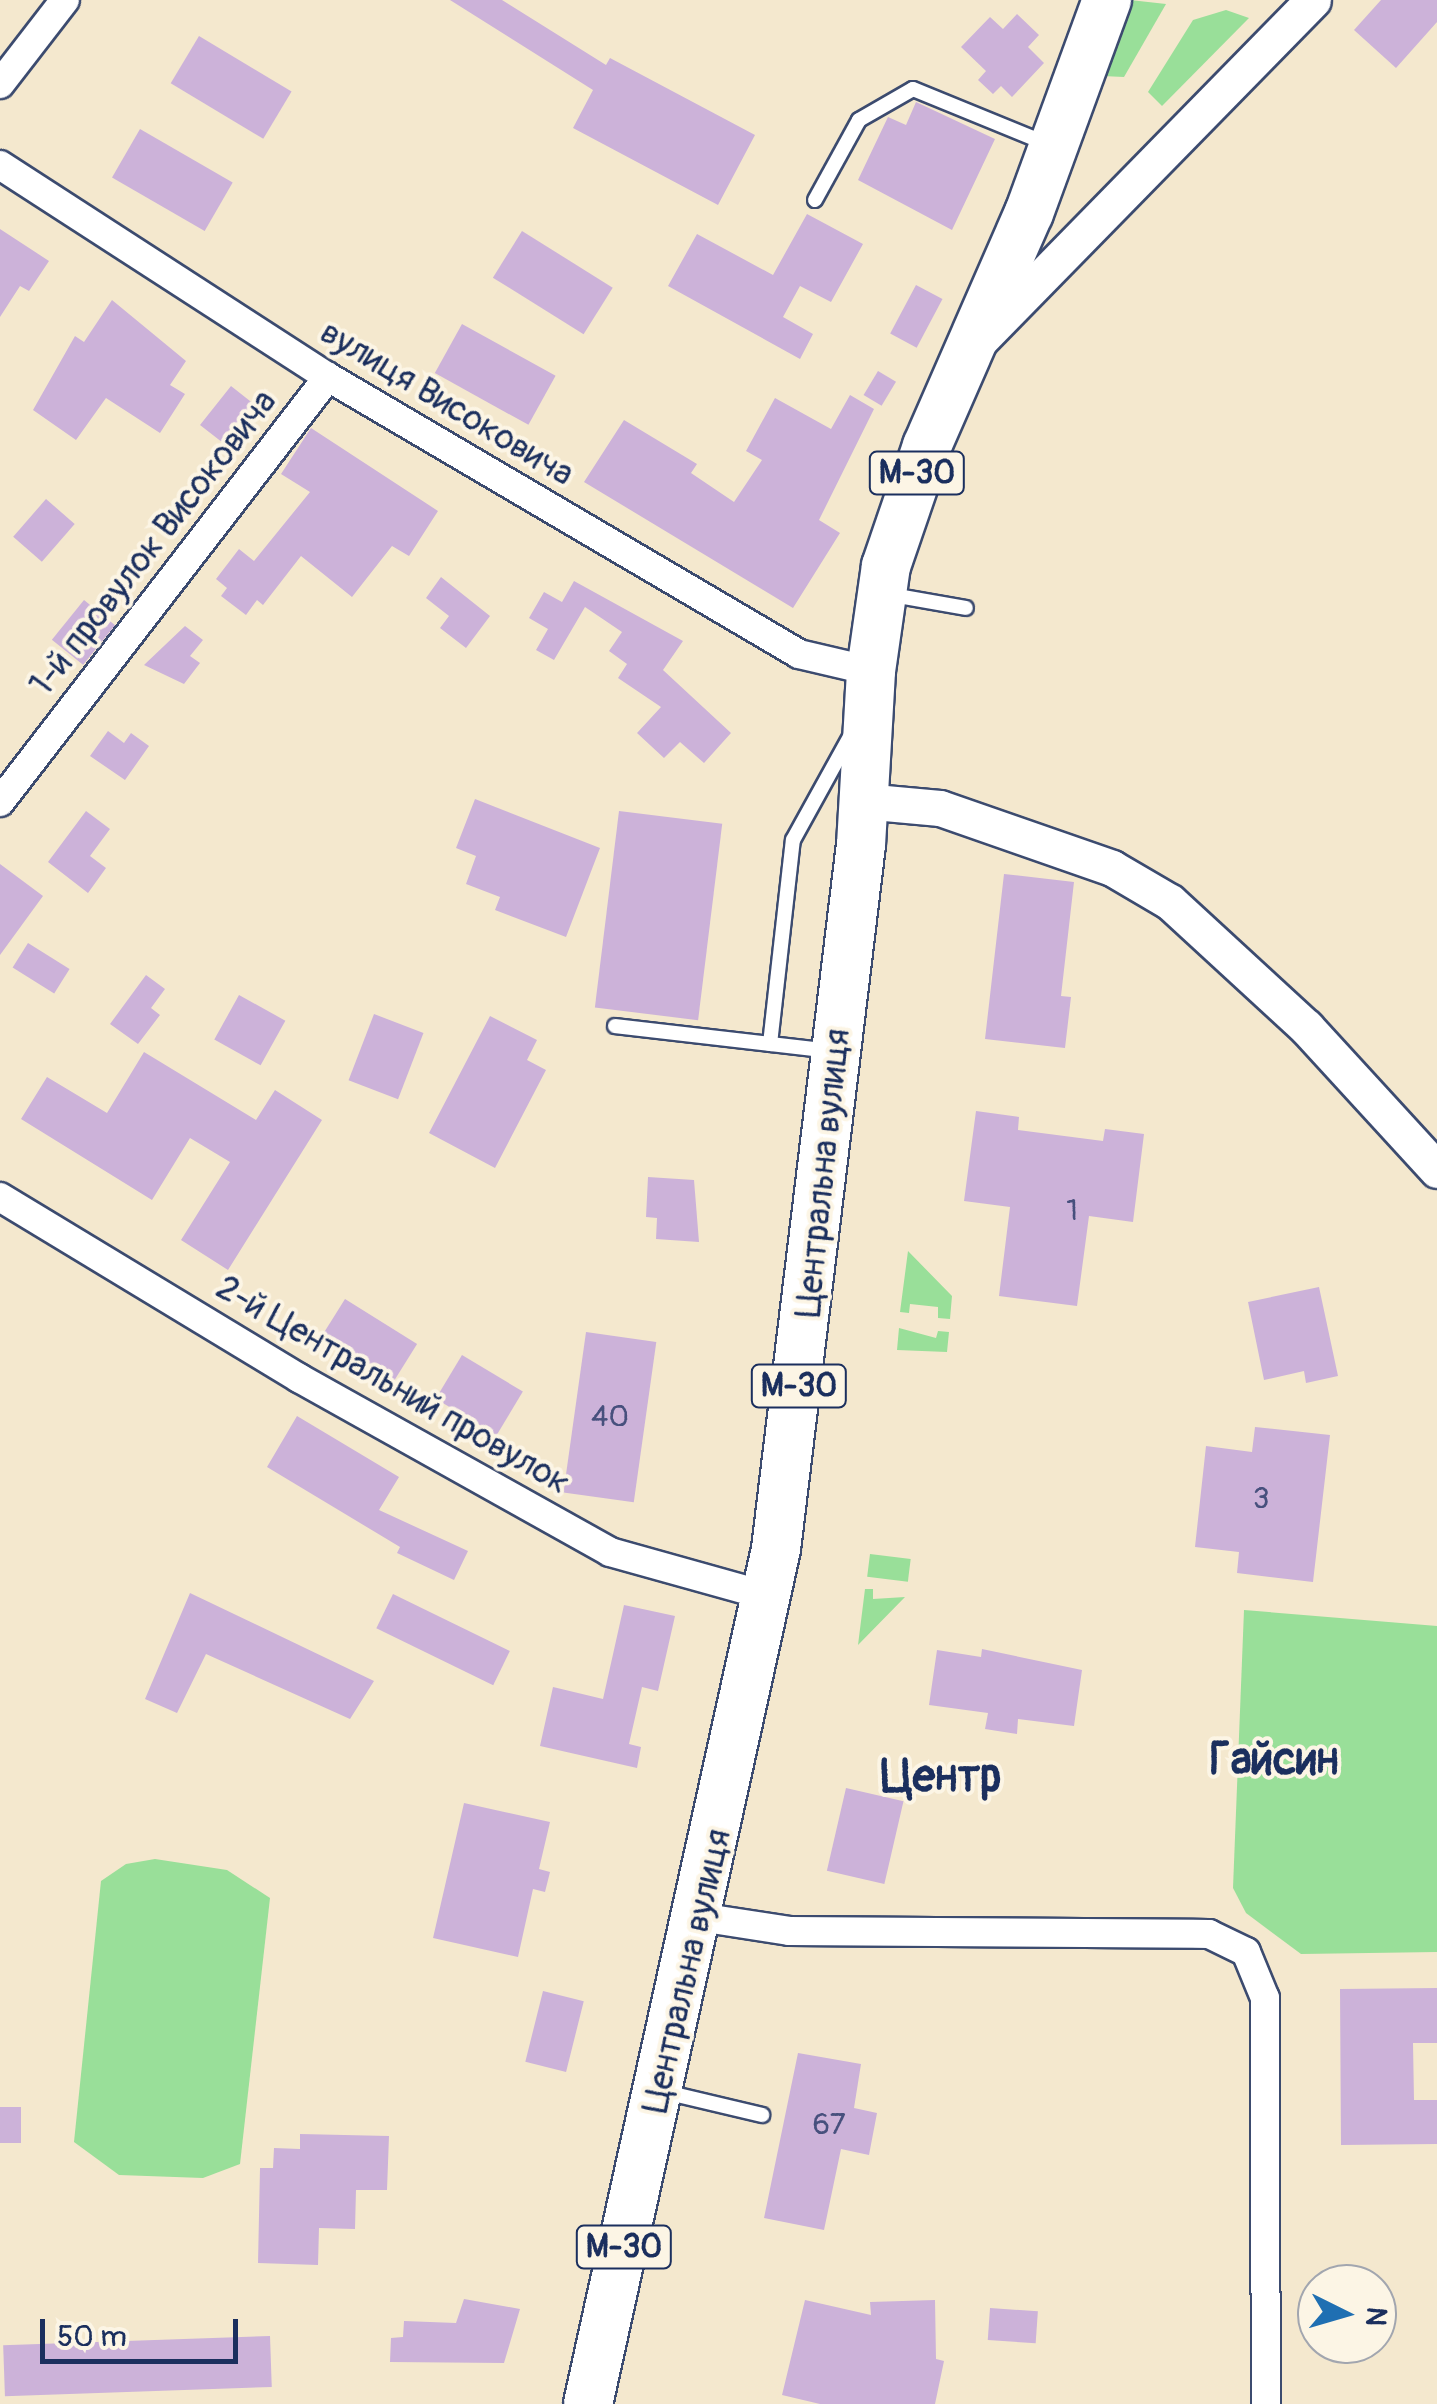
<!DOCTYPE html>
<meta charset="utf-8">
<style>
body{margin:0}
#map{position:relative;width:1437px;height:2404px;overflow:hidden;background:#f4e8ce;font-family:Pangolin,sans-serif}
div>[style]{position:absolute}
.green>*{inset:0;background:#99df99;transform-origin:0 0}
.building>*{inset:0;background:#ccb2d9;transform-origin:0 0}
.roads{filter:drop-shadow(2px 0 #3c4b6f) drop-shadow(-2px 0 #3c4b6f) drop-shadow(0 2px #3c4b6f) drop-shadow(0 -2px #3c4b6f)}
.service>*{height:14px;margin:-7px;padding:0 7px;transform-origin:7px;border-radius:7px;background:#fff}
.minor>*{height:28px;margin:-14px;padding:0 14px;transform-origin:14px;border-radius:14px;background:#fff}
.tertiary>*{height:35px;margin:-17.5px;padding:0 17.5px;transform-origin:17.5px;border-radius:17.5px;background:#fff}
.trunk>*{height:48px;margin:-24px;padding:0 24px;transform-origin:24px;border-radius:24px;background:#fff}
span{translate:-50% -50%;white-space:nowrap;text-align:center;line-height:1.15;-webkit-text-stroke:8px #fcf5e5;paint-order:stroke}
.number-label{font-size:30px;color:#47507d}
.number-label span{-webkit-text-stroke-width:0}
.shield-label span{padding:2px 8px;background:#fcf5e5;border:2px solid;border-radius:8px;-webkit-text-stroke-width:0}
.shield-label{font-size:32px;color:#1b2f5e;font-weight:700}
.street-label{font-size:35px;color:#1b2f5e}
.district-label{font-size:45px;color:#1b2f5e;font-weight:700}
.north{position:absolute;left:1297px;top:2264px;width:100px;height:100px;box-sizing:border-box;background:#fcf5e5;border:2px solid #a2a6af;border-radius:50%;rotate:95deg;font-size:28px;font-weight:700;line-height:40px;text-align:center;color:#1b2f5e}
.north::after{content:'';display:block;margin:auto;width:35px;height:45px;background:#1f6fb2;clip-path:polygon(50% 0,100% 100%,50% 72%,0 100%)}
.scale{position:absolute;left:40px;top:2319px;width:198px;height:45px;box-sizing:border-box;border:5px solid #1b2f5e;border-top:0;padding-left:12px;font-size:30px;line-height:35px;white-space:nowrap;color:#1b2f5e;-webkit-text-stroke:8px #fcf5e5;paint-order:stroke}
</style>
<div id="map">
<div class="green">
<i style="clip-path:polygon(1130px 0,1166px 4px,1124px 77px,1102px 76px)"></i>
<i style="clip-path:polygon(1226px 10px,1249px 18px,1162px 106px,1148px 92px,1193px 20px)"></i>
<i style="clip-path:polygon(908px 1251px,952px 1296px,950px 1319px,938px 1318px,938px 1307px,910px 1304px,909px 1313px,900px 1312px)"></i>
<i style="clip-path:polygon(899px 1328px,936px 1338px,938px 1331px,949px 1332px,947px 1352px,897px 1350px)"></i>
<i style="left:870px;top:1554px;width:41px;height:23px;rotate:7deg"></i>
<i style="clip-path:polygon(865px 1589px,873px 1589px,873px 1599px,905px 1597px,858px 1645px)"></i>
<i style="clip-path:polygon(1244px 1610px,1437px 1626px,1437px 1952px,1301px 1954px,1246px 1913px,1233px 1888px)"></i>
<i style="clip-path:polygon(155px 1859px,227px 1870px,270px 1898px,240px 2164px,203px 2178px,119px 2175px,74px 2142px,101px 1881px,126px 1864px)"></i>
</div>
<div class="building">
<i style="clip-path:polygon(450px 0,502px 0,606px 65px,610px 58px,755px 135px,718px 205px,573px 128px,593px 90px)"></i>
<i style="clip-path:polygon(1381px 0,1437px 0,1437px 22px,1396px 68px,1354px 30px)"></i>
<i style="clip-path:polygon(1017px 14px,1039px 35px,1028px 47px,1044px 63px,1012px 97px,1001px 86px,993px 94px,978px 80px,986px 71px,961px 47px,990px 17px,1003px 29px)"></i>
<i style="left:199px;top:36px;width:108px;height:55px;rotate:31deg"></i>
<i style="clip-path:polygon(916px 102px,995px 139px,952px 230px,858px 180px,888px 117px,906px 125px)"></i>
<i style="left:140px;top:129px;width:107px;height:56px;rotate:30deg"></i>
<i style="clip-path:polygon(807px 214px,863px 244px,831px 302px,800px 286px,783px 317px,813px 334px,800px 359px,668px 286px,697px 234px,773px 275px)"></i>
<i style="clip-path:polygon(0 229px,49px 261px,29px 291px,20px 286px,0 317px)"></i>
<i style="left:522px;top:231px;width:107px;height:55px;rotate:32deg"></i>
<i style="left:916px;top:285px;width:30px;height:55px;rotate:28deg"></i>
<i style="clip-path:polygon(112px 300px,186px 361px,170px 385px,185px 394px,160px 433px,106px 398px,76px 440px,33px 410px,75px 336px,84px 342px)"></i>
<i style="left:462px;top:324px;width:107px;height:56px;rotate:29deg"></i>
<i style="left:878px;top:371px;width:21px;height:28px;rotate:31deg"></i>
<i style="clip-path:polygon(231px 386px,260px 409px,249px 422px,256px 428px,236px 453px,200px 425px)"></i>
<i style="clip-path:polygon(850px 395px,874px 409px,819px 520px,840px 533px,793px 608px,584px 482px,624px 420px,697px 464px,691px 473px,734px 502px,762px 460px,746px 451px,775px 398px,831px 429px)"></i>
<i style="clip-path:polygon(311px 428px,438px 511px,409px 556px,392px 546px,352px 597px,301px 556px,263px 605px,257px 600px,246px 615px,221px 596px,227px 588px,216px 579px,239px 549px,254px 561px,310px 492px,281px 474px)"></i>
<i style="left:46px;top:499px;width:38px;height:50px;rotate:41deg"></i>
<i style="clip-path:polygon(441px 577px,490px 616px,466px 648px,440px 628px,449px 616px,426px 598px)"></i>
<i style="clip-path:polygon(574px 581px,683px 641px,663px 670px,731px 733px,704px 763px,680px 742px,664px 758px,637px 733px,661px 707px,618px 678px,627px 664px,609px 651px,622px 632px,585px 607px,554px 660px,536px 650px,548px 629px,529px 618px,544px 592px,562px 602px)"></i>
<i style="left:84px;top:600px;width:40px;height:51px;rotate:39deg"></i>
<i style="clip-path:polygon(185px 626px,203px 640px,190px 656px,200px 663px,184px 684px,144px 665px)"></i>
<i style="clip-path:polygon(108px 731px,124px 743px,131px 733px,149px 746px,125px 780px,90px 756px)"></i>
<i style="clip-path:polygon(475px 799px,600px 848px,566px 937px,495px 910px,500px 897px,466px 884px,476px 856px,456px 848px)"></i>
<i style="clip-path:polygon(86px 811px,110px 829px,90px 856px,106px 868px,88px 893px,48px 862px)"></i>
<i style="left:619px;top:811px;width:104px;height:198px;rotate:7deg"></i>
<i style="clip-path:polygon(0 864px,43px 896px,0 955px)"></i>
<i style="clip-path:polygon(1004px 874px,1074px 882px,1061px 996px,1071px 997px,1065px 1048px,985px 1039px)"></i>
<i style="left:28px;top:943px;width:49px;height:29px;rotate:32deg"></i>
<i style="clip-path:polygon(146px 975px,165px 989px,151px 1008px,160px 1015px,138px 1044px,110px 1024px)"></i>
<i style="left:239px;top:995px;width:53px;height:51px;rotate:29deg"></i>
<i style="left:374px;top:1014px;width:53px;height:71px;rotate:21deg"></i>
<i style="clip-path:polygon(490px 1016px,537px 1040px,527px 1060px,546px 1070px,495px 1168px,429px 1133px)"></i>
<i style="clip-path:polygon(144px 1052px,256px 1120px,275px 1090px,322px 1120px,228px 1270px,181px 1240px,230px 1162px,190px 1138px,152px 1200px,21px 1119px,47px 1077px,107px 1113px)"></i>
<i style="clip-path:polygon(976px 1111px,1019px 1117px,1018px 1130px,1103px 1141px,1105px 1129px,1144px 1134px,1133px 1222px,1089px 1216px,1077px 1306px,999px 1296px,1010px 1207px,964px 1201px)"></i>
<i style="clip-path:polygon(648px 1177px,694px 1180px,699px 1242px,656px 1239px,657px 1218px,646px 1217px)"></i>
<i style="clip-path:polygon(1319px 1287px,1338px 1376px,1306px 1383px,1304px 1371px,1264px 1380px,1248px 1302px)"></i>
<i style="left:345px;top:1299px;width:85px;height:44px;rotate:32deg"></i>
<i style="left:586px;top:1332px;width:71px;height:162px;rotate:8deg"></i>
<i style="left:462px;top:1355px;width:71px;height:51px;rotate:31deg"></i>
<i style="clip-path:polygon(297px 1416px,399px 1477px,379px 1510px,468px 1551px,454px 1580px,397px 1553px,400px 1547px,267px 1467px)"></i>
<i style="clip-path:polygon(1255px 1427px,1330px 1435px,1313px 1582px,1237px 1573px,1239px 1552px,1195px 1547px,1206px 1446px,1252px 1452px)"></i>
<i style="clip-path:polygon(190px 1593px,374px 1681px,350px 1719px,206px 1654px,177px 1713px,145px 1699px)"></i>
<i style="left:393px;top:1594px;width:130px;height:38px;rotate:26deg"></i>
<i style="clip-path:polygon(624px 1605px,675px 1616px,658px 1691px,642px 1687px,629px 1744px,641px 1747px,637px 1768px,540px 1746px,553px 1687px,603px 1699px)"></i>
<i style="clip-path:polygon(982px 1649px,1082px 1670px,1074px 1726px,1018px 1719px,1017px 1734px,985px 1729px,988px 1713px,929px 1705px,937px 1650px,981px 1657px)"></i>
<i style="left:846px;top:1788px;width:59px;height:85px;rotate:13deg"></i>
<i style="clip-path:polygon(464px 1803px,550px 1822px,539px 1869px,550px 1872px,545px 1892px,533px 1889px,518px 1957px,433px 1938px)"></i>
<i style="clip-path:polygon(1437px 1988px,1437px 2043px,1413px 2043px,1414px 2100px,1437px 2100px,1437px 2144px,1341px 2145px,1340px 1989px)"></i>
<i style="left:543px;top:1991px;width:42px;height:73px;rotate:14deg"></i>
<i style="clip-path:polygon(798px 2053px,861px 2064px,854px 2108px,877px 2113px,869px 2155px,841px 2149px,824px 2230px,764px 2218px)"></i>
<i style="left:0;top:2107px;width:21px;height:36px"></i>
<i style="clip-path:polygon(300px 2134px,389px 2136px,387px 2190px,356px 2190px,355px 2229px,319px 2228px,318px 2265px,258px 2263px,260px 2168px,273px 2168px,274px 2148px,300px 2149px)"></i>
<i style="clip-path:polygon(464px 2299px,520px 2309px,504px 2363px,390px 2362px,391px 2338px,403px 2337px,404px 2321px,456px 2323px)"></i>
<i style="clip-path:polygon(805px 2300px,871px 2315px,870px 2302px,935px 2300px,936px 2359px,944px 2361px,935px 2404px,820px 2404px,782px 2395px)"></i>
<i style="left:990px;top:2308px;width:48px;height:32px;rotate:4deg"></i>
<i style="left:270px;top:2336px;width:51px;height:267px;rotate:88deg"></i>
</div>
<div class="roads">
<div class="service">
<i style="left:815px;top:200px;width:91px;rotate:-61.2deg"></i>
<i style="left:859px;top:120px;width:62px;rotate:-29.9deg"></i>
<i style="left:913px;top:89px;width:146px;rotate:22.2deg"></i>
<i style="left:887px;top:594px;width:80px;rotate:10deg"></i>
<i style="left:615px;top:1026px;width:217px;rotate:6.6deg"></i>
<i style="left:770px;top:1044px;width:205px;rotate:-83.6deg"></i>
<i style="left:793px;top:840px;width:120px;rotate:-61.1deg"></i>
<i style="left:665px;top:2092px;width:100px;rotate:13.3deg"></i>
</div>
<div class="minor">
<i style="left:0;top:84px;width:106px;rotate:-52.3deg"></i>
<i style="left:0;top:165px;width:391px;rotate:32.9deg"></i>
<i style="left:328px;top:377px;width:546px;rotate:30.46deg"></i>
<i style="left:799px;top:654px;width:74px;rotate:13.3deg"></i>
<i style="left:0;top:802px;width:537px;rotate:-52.34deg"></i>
<i style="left:0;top:1197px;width:350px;rotate:31.2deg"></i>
<i style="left:299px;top:1378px;width:356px;rotate:29.2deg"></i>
<i style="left:610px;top:1552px;width:164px;rotate:15.6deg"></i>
<i style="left:699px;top:1917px;width:91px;rotate:8.8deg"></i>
<i style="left:789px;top:1931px;width:420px;rotate:0.4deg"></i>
<i style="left:1209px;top:1934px;width:41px;rotate:25.9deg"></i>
<i style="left:1246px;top:1952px;width:50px;rotate:67.6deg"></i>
<i style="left:1265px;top:1998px;width:406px;rotate:89.9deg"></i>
</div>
<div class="tertiary">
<i style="left:982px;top:338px;width:473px;rotate:-45.6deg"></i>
<i style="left:863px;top:801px;width:77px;rotate:5.2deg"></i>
<i style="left:940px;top:808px;width:182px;rotate:19.2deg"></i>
<i style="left:1112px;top:868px;width:67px;rotate:30.4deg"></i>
<i style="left:1170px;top:902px;width:185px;rotate:42.6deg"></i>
<i style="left:1306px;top:1027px;width:194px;rotate:47.5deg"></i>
</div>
<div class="trunk">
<i style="left:588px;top:2404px;width:875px;rotate:-77.6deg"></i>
<i style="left:776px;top:1549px;width:709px;rotate:-83.12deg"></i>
<i style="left:861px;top:845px;width:174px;rotate:-86.7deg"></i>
<i style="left:871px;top:671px;width:106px;rotate:-81.9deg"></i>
<i style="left:886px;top:566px;width:127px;rotate:-71.1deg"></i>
<i style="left:927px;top:446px;width:254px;rotate:-66.4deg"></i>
<i style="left:1029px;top:213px;width:227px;rotate:-69.9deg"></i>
</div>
</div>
<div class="number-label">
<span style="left:1072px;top:1211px">1</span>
<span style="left:610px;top:1417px">40</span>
<span style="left:1261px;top:1499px">3</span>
<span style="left:829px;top:2125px">67</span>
</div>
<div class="shield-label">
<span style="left:917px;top:473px">М-30</span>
<span style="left:799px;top:1386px">М-30</span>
<span style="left:624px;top:2247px">М-30</span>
</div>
<div class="street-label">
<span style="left:447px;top:403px;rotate:31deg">вулиця Високовича</span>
<span style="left:153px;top:543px;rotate:-52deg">1-й провулок Високовича</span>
<span style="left:823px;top:1173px;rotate:-84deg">Центральна вулиця</span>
<span style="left:393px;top:1385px;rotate:30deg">2-й Центральний провулок</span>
<span style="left:687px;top:1971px;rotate:-77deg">Центральна вулиця</span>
</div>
<div class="district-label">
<span style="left:1274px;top:1761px">Гайсин</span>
<span style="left:941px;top:1778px">Центр</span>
</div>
<div class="north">N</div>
<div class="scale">50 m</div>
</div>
